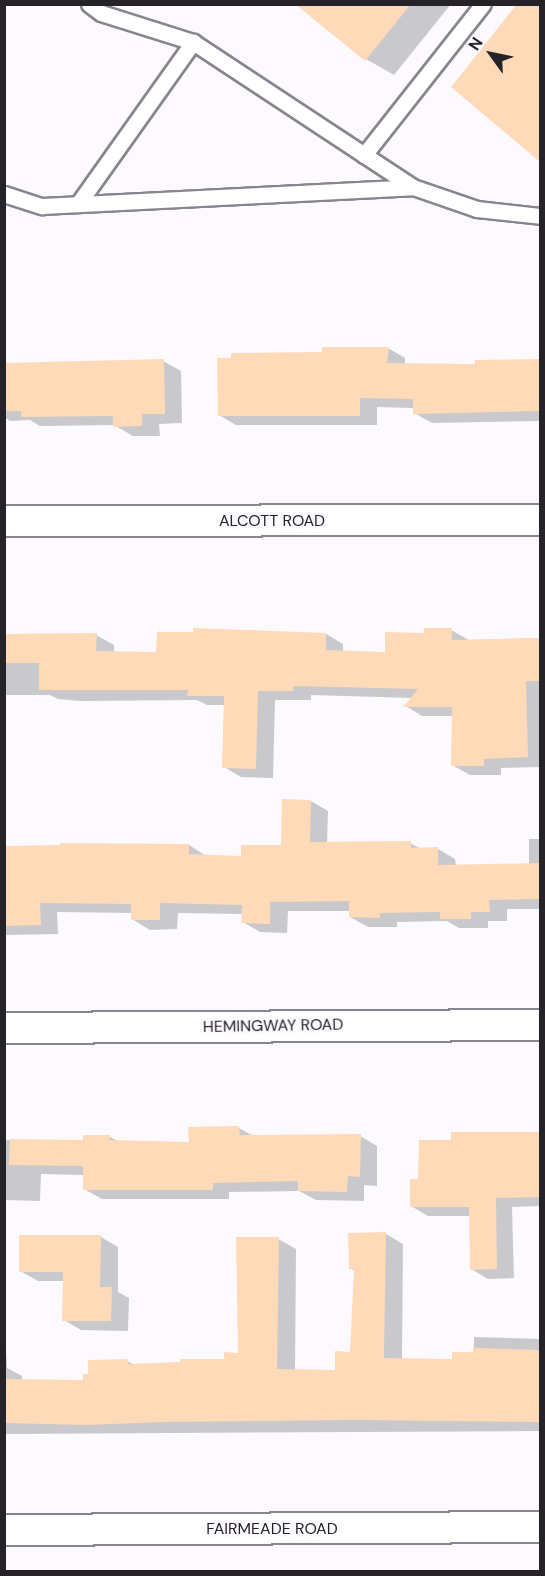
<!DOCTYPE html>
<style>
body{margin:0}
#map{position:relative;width:545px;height:1576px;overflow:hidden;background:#fcfafe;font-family:"DM Sans",sans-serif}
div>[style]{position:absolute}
.shadow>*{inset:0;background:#0003}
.building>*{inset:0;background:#fedab9}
.roads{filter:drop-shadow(2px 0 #89858f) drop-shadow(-2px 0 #89858f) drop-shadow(0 2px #89858f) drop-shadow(0 -2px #89858f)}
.service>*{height:15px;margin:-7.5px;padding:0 7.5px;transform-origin:7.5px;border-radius:7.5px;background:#fff}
.minor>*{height:30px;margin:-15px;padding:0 15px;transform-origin:15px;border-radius:15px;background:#fff}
span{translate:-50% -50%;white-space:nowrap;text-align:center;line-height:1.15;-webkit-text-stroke:6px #fcfafe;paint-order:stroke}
.street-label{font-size:16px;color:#252327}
.frame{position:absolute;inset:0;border:6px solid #252327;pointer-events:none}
.north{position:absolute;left:461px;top:24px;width:60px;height:60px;-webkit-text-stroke:4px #fcfafe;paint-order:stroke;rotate:303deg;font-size:16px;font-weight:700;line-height:24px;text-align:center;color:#252327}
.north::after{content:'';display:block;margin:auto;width:21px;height:27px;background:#252327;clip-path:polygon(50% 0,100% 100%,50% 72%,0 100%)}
</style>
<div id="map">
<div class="shadow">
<i style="clip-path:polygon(298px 4px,451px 4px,394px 75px,366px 59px)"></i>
<i style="clip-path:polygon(519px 4px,540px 4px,540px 160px,453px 87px)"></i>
<i style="clip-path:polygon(388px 348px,405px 358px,405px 365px,476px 366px,476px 361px,540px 361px,540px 421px,432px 423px,414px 413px,414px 408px,377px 407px,377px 425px,236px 425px,219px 415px,324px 354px)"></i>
<i style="clip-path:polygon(163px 361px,181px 371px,182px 423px,159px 424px,160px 436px,133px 436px,114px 425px,40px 426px,30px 420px,10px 421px,4px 417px,4px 364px)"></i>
<i style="clip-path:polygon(195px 629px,326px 634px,343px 644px,343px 652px,386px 653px,426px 635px,451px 630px,469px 640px,540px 638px,540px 767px,501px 768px,501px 775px,470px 775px,452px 765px,453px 716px,422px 716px,406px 706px,413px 698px,311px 695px,311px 700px,275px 700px,273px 778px,241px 777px,224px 767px,225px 705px,207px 705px,197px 700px,81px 701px,58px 699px,50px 695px,4px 695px,4px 634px,96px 635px,114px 645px,114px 653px,158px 654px,195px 634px)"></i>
<i style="clip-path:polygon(311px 801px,328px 811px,327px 844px,410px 843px,421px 849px,438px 849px,455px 859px,456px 866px,529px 865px,529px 839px,540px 839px,540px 909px,507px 909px,507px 921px,488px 921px,488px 928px,459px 928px,447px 921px,397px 922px,397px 927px,368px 927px,350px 917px,350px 911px,288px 911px,287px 933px,260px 932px,243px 922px,243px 914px,178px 913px,177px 929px,150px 930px,132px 919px,132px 913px,57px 912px,58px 934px,4px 935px,4px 847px,189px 845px,206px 856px,242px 857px,283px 847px)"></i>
<i style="clip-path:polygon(239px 1128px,255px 1137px,360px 1136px,377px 1146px,377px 1186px,364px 1185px,364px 1201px,316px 1200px,299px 1191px,229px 1192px,229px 1199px,102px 1199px,84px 1189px,85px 1175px,41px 1174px,40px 1201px,4px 1200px,4px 1140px,85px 1142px,110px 1137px,119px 1142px,190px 1143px)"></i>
<i style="clip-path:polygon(540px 1133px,540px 1206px,512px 1207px,514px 1278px,488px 1279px,471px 1269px,471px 1216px,428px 1216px,411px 1206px,420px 1181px,452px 1142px,452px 1134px)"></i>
<i style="clip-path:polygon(386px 1234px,403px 1244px,402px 1360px,453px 1360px,474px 1353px,474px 1337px,540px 1339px,540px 1431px,4px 1434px,4px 1304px,7px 1368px,22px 1376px,22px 1381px,85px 1382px,127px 1361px,135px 1365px,226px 1361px,239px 1354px,278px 1239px,296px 1249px,295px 1371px,336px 1372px,351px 1353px,355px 1271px,350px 1268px)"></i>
<i style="clip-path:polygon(101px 1237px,118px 1247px,118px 1292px,129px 1298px,128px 1331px,81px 1330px,64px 1320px,64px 1281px,38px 1281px,20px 1271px)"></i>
</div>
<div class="building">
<i style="clip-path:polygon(295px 4px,411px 4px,365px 61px)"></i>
<i style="clip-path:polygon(517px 4px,540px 4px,540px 162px,451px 87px)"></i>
<i style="clip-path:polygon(322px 347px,389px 347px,387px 363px,475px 364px,475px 360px,540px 359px,540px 411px,413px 414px,413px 399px,360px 398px,360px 416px,218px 416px,217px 358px,231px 358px,231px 353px,322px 352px)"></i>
<i style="clip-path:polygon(164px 359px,165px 414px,142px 414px,142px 426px,113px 427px,113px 416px,21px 417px,21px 411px,4px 411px,4px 363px)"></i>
<i style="clip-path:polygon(193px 628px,326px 633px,326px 650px,385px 652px,385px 632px,424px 633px,424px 628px,452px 628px,452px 640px,540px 638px,540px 681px,526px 681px,528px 757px,484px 759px,484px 766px,451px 766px,452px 707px,403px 707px,418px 689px,293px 686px,293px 691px,258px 691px,256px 769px,222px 768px,224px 696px,187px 696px,188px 690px,39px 690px,39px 663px,4px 663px,4px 634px,97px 633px,96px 651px,156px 652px,157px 632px,193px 632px)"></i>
<i style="clip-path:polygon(282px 799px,311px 800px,310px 842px,411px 841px,411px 848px,438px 847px,438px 865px,540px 863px,540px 899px,489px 900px,490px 912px,471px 912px,471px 919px,440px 919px,440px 912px,380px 913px,380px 918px,349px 917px,349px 901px,270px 902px,270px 924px,241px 923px,242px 905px,160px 903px,160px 920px,131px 920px,131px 904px,40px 903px,41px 925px,4px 926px,4px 846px,60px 845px,60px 843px,189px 844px,189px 854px,241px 856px,241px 845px,281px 845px)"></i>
<i style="clip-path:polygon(239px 1126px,240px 1135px,361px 1134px,360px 1177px,348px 1176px,347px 1192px,298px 1191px,298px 1181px,213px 1183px,213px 1190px,83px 1190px,83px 1166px,9px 1165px,10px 1139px,83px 1140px,83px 1135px,110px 1135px,110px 1140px,189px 1142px,188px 1127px)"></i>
<i style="clip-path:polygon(451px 1132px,540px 1132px,540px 1197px,496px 1198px,497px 1269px,470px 1270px,469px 1207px,410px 1207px,410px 1179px,418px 1179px,419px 1140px,451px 1140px)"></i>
<i style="clip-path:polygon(386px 1232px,384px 1358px,452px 1359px,452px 1352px,473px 1352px,473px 1348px,540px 1350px,540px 1422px,358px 1420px,165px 1422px,85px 1425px,4px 1423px,4px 1379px,83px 1380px,83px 1374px,88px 1374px,88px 1360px,127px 1359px,128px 1364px,180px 1362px,180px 1359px,224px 1359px,224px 1352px,238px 1353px,236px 1237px,279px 1237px,277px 1369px,335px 1370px,335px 1351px,350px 1352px,354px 1269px,349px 1269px,348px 1233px)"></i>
<i style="clip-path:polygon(19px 1235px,101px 1235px,100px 1287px,112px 1287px,111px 1321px,62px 1321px,63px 1272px,19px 1272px)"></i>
</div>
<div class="roads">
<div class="service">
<i style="left:89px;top:4px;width:15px;rotate:37deg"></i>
<i style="left:101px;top:13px;width:96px;rotate:17.5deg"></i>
<i style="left:193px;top:42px;width:263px;rotate:33.4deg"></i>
<i style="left:364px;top:155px;width:192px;rotate:-51.8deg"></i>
<i style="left:4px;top:194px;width:40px;rotate:18deg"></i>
<i style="left:42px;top:206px;width:371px;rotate:-2.9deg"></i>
<i style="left:413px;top:187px;width:68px;rotate:19deg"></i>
<i style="left:477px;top:209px;width:63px;rotate:6.3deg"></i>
<i style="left:78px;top:204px;width:199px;rotate:-54.6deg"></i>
</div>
<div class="minor">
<i style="left:4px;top:521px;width:536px;rotate:-0.11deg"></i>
<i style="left:4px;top:1028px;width:536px;rotate:-0.32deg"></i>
<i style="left:4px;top:1530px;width:536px;rotate:-0.32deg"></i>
</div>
</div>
<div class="street-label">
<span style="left:272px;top:521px">ALCOTT ROAD</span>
<span style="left:273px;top:1026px;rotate:-1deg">HEMINGWAY ROAD</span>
<span style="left:272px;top:1529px">FAIRMEADE ROAD</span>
</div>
<div class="frame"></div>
<div class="north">N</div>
</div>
